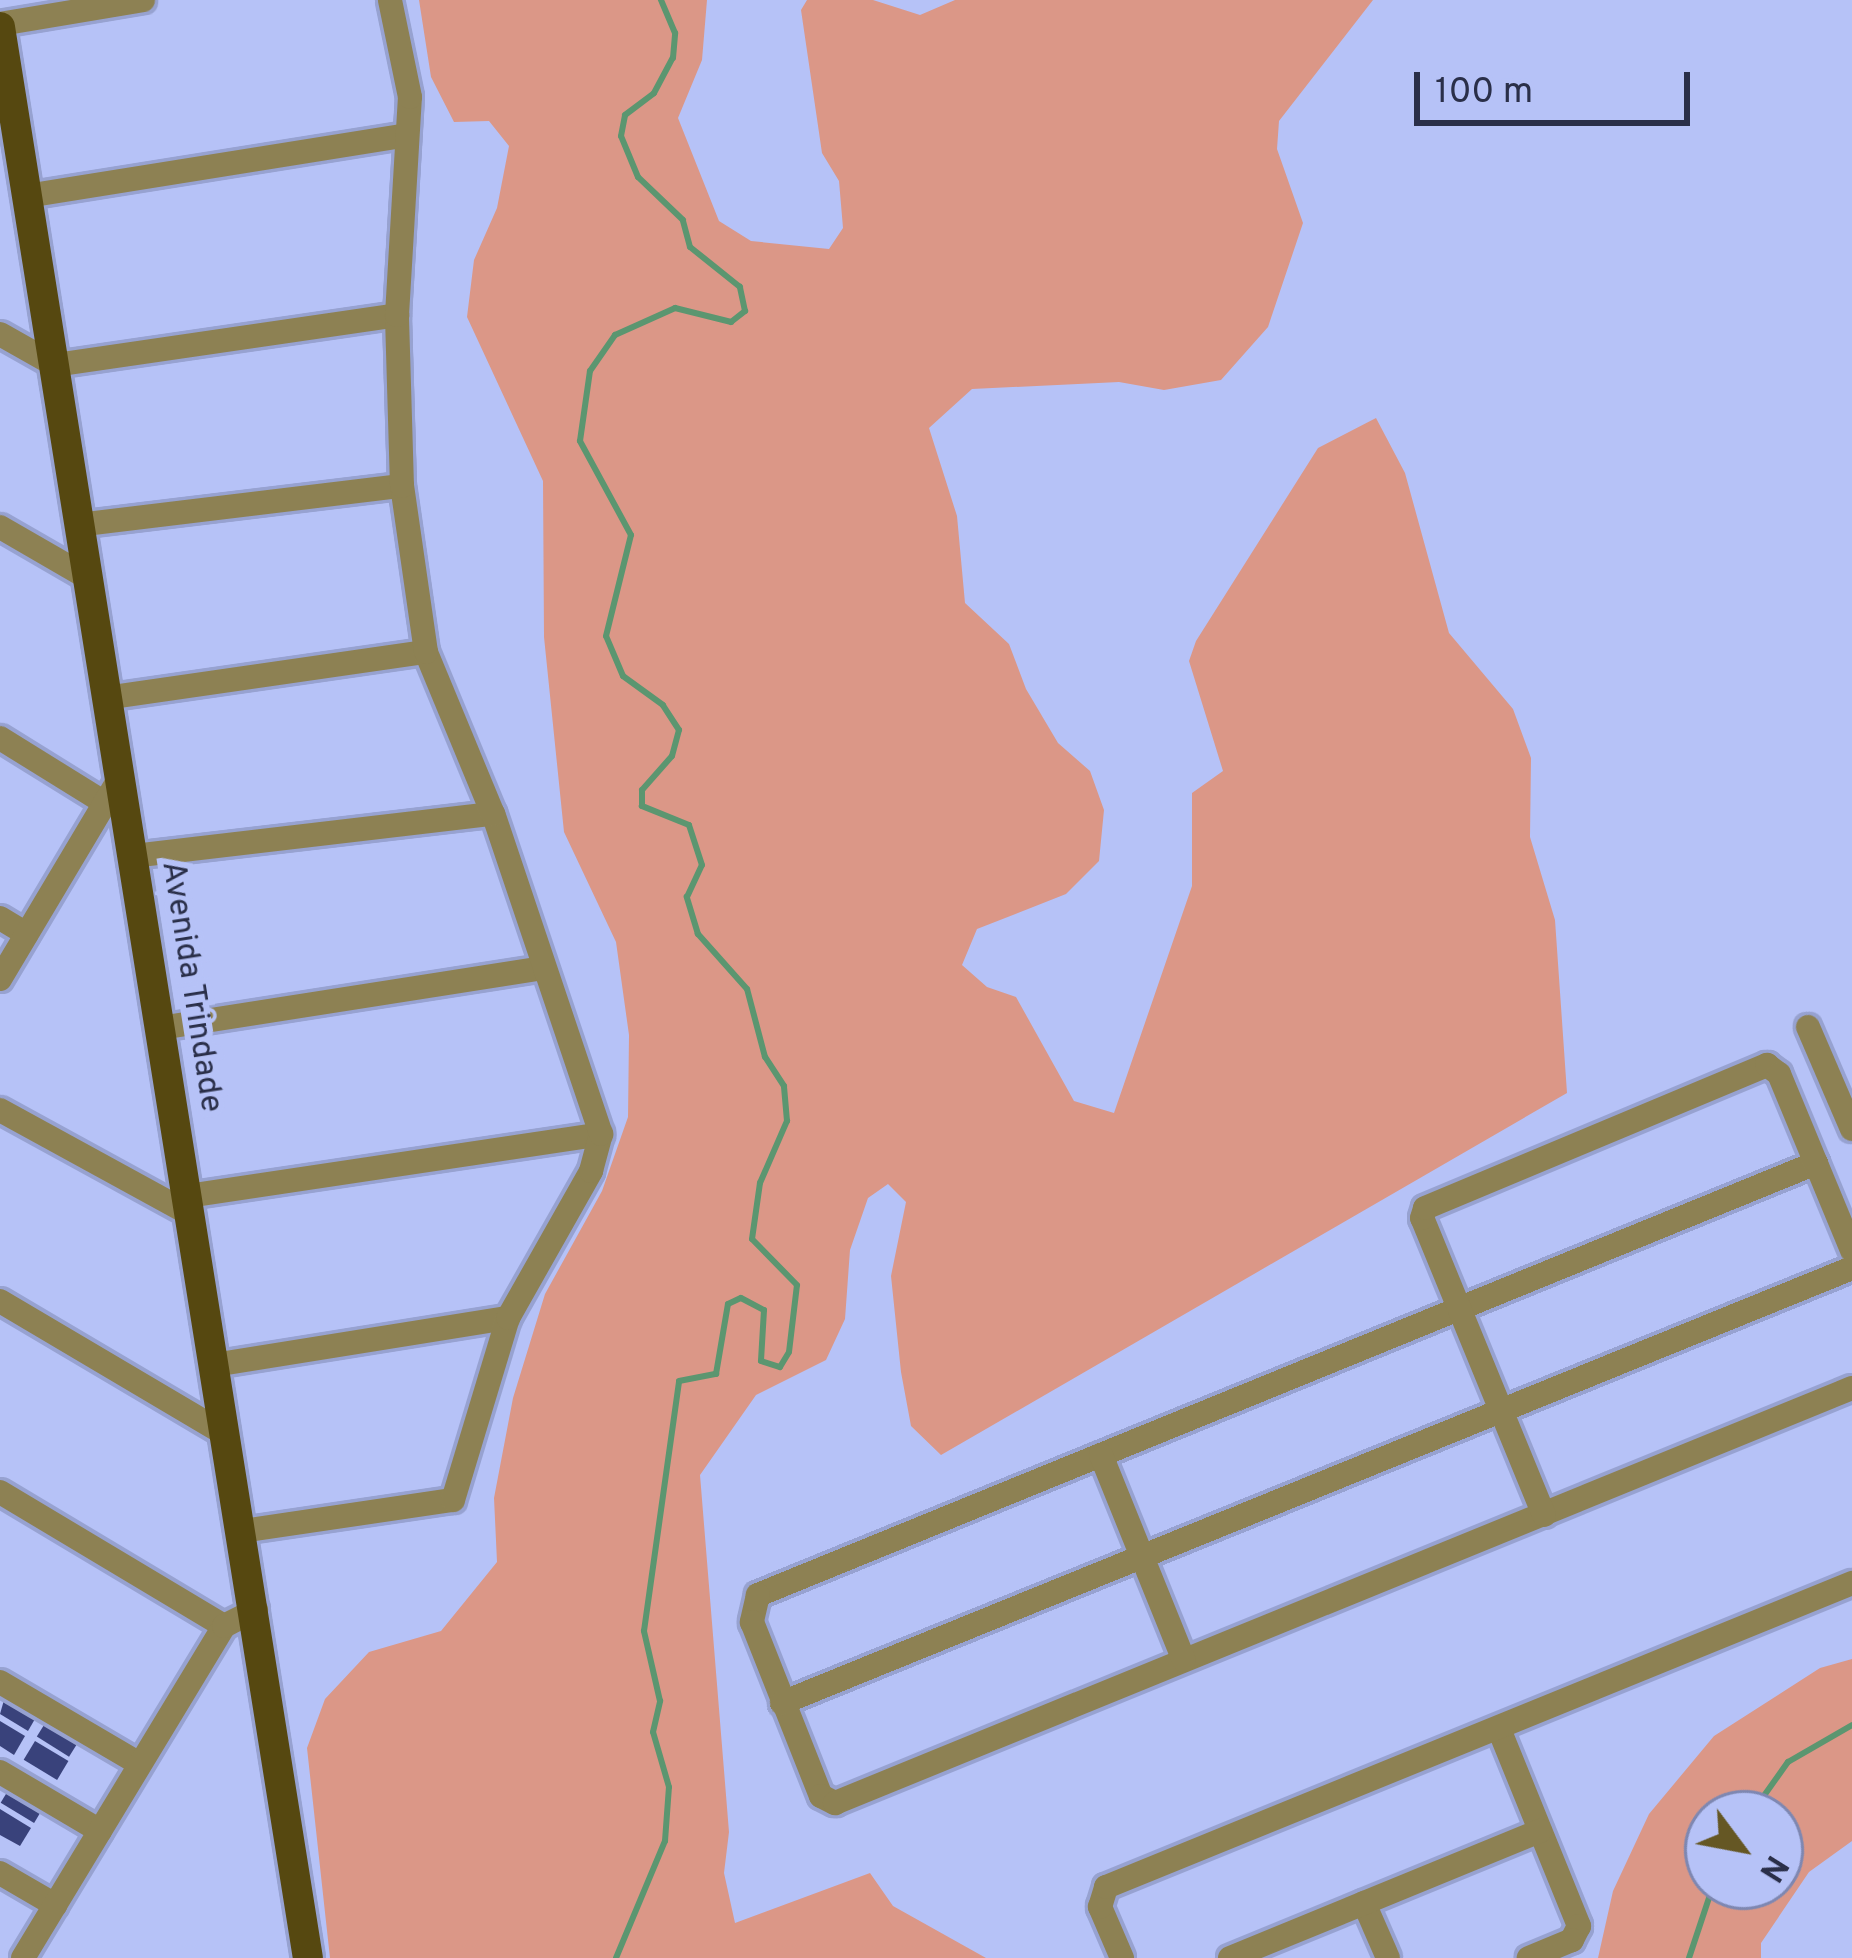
<!DOCTYPE html>
<style>
body{margin:0}
#map{position:relative;width:1852px;height:1958px;overflow:hidden;background:#b6c2f7;font-family:Overpass,sans-serif}
div>[style]{position:absolute}
.green>*{inset:0;background:#db9787}
.stream>*{height:6px;margin:-3px;padding:0 3px;transform-origin:3px;border-radius:3px;background:#5b9670}
.building>*{inset:0;background:#39427b;transform-origin:0 0}
.roads{filter:drop-shadow(3px 0 #97a2d1) drop-shadow(-3px 0 #97a2d1) drop-shadow(0 3px #97a2d1) drop-shadow(0 -3px #97a2d1)}
.minor>*{height:24px;margin:-12px;padding:0 12px;transform-origin:12px;border-radius:12px;background:#8d8153}
.major>*{height:30px;margin:-15px;padding:0 15px;transform-origin:15px;border-radius:15px;background:#564810}
span{translate:-50% -50%;white-space:nowrap;text-align:center;line-height:1.15;-webkit-text-stroke:12px #b6c2f7;paint-order:stroke}
.street-label{font-size:33px;color:#2a2f49}
.north{position:absolute;left:1684px;top:1790px;width:120px;height:120px;box-sizing:border-box;background:#b6c2f7;border:3px solid #7e87b1;border-radius:50%;rotate:122deg;font-size:33px;font-weight:700;line-height:48px;text-align:center;color:#2a2f49}
.north::after{content:'';display:block;margin:auto;width:42px;height:54px;background:#655724;clip-path:polygon(50% 0,100% 100%,50% 72%,0 100%)}
.scale{position:absolute;left:1414px;top:72px;width:276px;height:54px;box-sizing:border-box;border:6px solid #2a2f49;border-top:0;padding-left:15px;font-size:36px;line-height:42px;white-space:nowrap;color:#2a2f49;-webkit-text-stroke:9px #b6c2f7;paint-order:stroke}
</style>
<div id="map">
<div class="green">
<i style="clip-path:polygon(419px 0,707px 0,702px 60px,678px 118px,719px 221px,751px 241px,829px 249px,843px 228px,839px 181px,822px 153px,801px 10px,807px 0,873px 0,920px 15px,955px 0,1373px 0,1279px 121px,1277px 149px,1303px 223px,1268px 327px,1221px 380px,1164px 390px,1119px 382px,972px 389px,929px 428px,957px 516px,965px 603px,1009px 644px,1026px 689px,1058px 743px,1090px 771px,1104px 810px,1099px 861px,1066px 894px,977px 929px,962px 965px,987px 987px,1016px 997px,1074px 1101px,1114px 1113px,1192px 886px,1192px 793px,1223px 771px,1189px 661px,1196px 641px,1318px 448px,1376px 418px,1405px 473px,1449px 633px,1513px 709px,1531px 758px,1530px 837px,1555px 920px,1567px 1093px,941px 1455px,911px 1426px,901px 1372px,891px 1276px,906px 1202px,888px 1184px,868px 1198px,850px 1250px,845px 1319px,826px 1360px,756px 1395px,700px 1475px,729px 1832px,724px 1873px,735px 1923px,870px 1873px,893px 1906px,986px 1958px,330px 1958px,307px 1748px,325px 1699px,369px 1652px,441px 1631px,497px 1562px,494px 1498px,513px 1398px,545px 1294px,602px 1191px,628px 1117px,629px 1035px,616px 942px,564px 832px,544px 637px,543px 481px,467px 317px,474px 260px,497px 208px,509px 146px,489px 121px,454px 122px,431px 77px)"></i>
<i style="clip-path:polygon(evenodd,1852px 1659px,1852px 1841px,1809px 1872px,1761px 1943px,1761px 1958px,1598px 1958px,1613px 1891px,1649px 1814px,1714px 1736px,1820px 1668px,1852px 1659px,1708px 1814px,1780px 1814px,1780px 1886px,1708px 1886px,1708px 1814px)"></i>
</div>
<div class="stream">
<i style="left:1751px;top:1814px;width:64px;rotate:-54.6deg"></i>
<i style="left:1788px;top:1762px;width:74px;rotate:-30deg"></i>
<i style="left:616px;top:1958px;width:127px;rotate:-67.3deg"></i>
<i style="left:665px;top:1841px;width:54px;rotate:-85.8deg"></i>
<i style="left:669px;top:1787px;width:57px;rotate:-106.2deg"></i>
<i style="left:653px;top:1732px;width:32px;rotate:-77deg"></i>
<i style="left:660px;top:1701px;width:72px;rotate:-102.9deg"></i>
<i style="left:644px;top:1631px;width:252px;rotate:-82deg"></i>
<i style="left:679px;top:1381px;width:38px;rotate:-11deg"></i>
<i style="left:716px;top:1374px;width:71px;rotate:-80.3deg"></i>
<i style="left:728px;top:1304px;width:14px;rotate:-25deg"></i>
<i style="left:741px;top:1298px;width:26px;rotate:28deg"></i>
<i style="left:764px;top:1310px;width:51px;rotate:93.4deg"></i>
<i style="left:761px;top:1361px;width:20px;rotate:18deg"></i>
<i style="left:780px;top:1367px;width:17px;rotate:-59deg"></i>
<i style="left:789px;top:1352px;width:67px;rotate:-83.2deg"></i>
<i style="left:797px;top:1285px;width:64px;rotate:-134.4deg"></i>
<i style="left:752px;top:1239px;width:57px;rotate:-81.9deg"></i>
<i style="left:760px;top:1183px;width:68px;rotate:-66.5deg"></i>
<i style="left:787px;top:1121px;width:35px;rotate:-95deg"></i>
<i style="left:784px;top:1086px;width:35px;rotate:-123deg"></i>
<i style="left:765px;top:1057px;width:70px;rotate:-104.8deg"></i>
<i style="left:747px;top:989px;width:74px;rotate:-131.7deg"></i>
<i style="left:698px;top:934px;width:39px;rotate:-107deg"></i>
<i style="left:687px;top:897px;width:35px;rotate:-65deg"></i>
<i style="left:702px;top:865px;width:42px;rotate:-108deg"></i>
<i style="left:689px;top:825px;width:51px;rotate:-158deg"></i>
<i style="left:642px;top:806px;width:16px;rotate:-90deg"></i>
<i style="left:642px;top:790px;width:45px;rotate:-48.6deg"></i>
<i style="left:672px;top:756px;width:27px;rotate:-75deg"></i>
<i style="left:679px;top:730px;width:30px;rotate:-123deg"></i>
<i style="left:663px;top:705px;width:49px;rotate:-144.1deg"></i>
<i style="left:623px;top:676px;width:43px;rotate:-113deg"></i>
<i style="left:606px;top:636px;width:104px;rotate:-76.1deg"></i>
<i style="left:631px;top:535px;width:107px;rotate:-118.5deg"></i>
<i style="left:580px;top:441px;width:71px;rotate:-81.9deg"></i>
<i style="left:590px;top:371px;width:44px;rotate:-55.2deg"></i>
<i style="left:615px;top:335px;width:66px;rotate:-24.2deg"></i>
<i style="left:675px;top:308px;width:58px;rotate:14deg"></i>
<i style="left:731px;top:322px;width:18px;rotate:-38deg"></i>
<i style="left:745px;top:311px;width:25px;rotate:-102deg"></i>
<i style="left:740px;top:287px;width:64px;rotate:-141.3deg"></i>
<i style="left:690px;top:247px;width:28px;rotate:-105deg"></i>
<i style="left:683px;top:220px;width:62px;rotate:-136.3deg"></i>
<i style="left:638px;top:177px;width:44px;rotate:-112.5deg"></i>
<i style="left:621px;top:136px;width:21px;rotate:-79deg"></i>
<i style="left:625px;top:115px;width:36px;rotate:-37deg"></i>
<i style="left:654px;top:93px;width:40px;rotate:-62deg"></i>
<i style="left:673px;top:58px;width:25px;rotate:-85deg"></i>
<i style="left:675px;top:33px;width:36px;rotate:-113deg"></i>
<i style="left:1689px;top:1958px;width:76px;rotate:-71.6deg"></i>
</div>
<div class="building">
<i style="clip-path:polygon(6px 1693px,39px 1712px,28px 1731px,0 1714px)"></i>
<i style="left:49px;top:1717px;width:38px;height:23px;rotate:32deg"></i>
<i style="clip-path:polygon(0 1721px,25px 1736px,14px 1755px,0 1746px)"></i>
<i style="left:35px;top:1741px;width:39px;height:22px;rotate:31deg"></i>
<i style="left:12px;top:1784px;width:39px;height:22px;rotate:31deg"></i>
<i style="clip-path:polygon(0 1809px,31px 1828px,20px 1846px,0 1835px)"></i>
</div>
<div class="roads">
<div class="minor">
<i style="left:0;top:24px;width:145px;rotate:-9.5deg"></i>
<i style="left:27px;top:196px;width:384px;rotate:-9.1deg"></i>
<i style="left:0;top:334px;width:63px;rotate:29.4deg"></i>
<i style="left:55px;top:365px;width:346px;rotate:-8.3deg"></i>
<i style="left:78px;top:525px;width:326px;rotate:-6.9deg"></i>
<i style="left:0;top:527px;width:98px;rotate:30deg"></i>
<i style="left:106px;top:698px;width:323px;rotate:-8.2deg"></i>
<i style="left:0;top:738px;width:123px;rotate:31.8deg"></i>
<i style="left:133px;top:856px;width:362px;rotate:-6.7deg"></i>
<i style="left:0;top:918px;width:31px;rotate:31deg"></i>
<i style="left:0;top:979px;width:234px;rotate:-59.2deg"></i>
<i style="left:1808px;top:1027px;width:111px;rotate:66.7deg"></i>
<i style="left:160px;top:1028px;width:388px;rotate:-8.9deg"></i>
<i style="left:0;top:1110px;width:217px;rotate:28.7deg"></i>
<i style="left:1816px;top:1163px;width:1143px;rotate:157.79deg"></i>
<i style="left:758px;top:1595px;width:28px;rotate:103deg"></i>
<i style="left:752px;top:1622px;width:187px;rotate:68.4deg"></i>
<i style="left:821px;top:1796px;width:16px;rotate:27deg"></i>
<i style="left:835px;top:1803px;width:1098px;rotate:-22.2deg"></i>
<i style="left:187px;top:1196px;width:419px;rotate:-8.5deg"></i>
<i style="left:0;top:1301px;width:261px;rotate:30.6deg"></i>
<i style="left:214px;top:1365px;width:298px;rotate:-9.1deg"></i>
<i style="left:1101px;top:1455px;width:221px;rotate:68deg"></i>
<i style="left:0;top:1492px;width:261px;rotate:30.9deg"></i>
<i style="left:1544px;top:1515px;width:321px;rotate:-112.3deg"></i>
<i style="left:1422px;top:1218px;width:10px;rotate:-73deg"></i>
<i style="left:1425px;top:1208px;width:371px;rotate:-22.7deg"></i>
<i style="left:1767px;top:1065px;width:15px;rotate:37deg"></i>
<i style="left:1779px;top:1074px;width:191px;rotate:67.5deg"></i>
<i style="left:242px;top:1531px;width:213px;rotate:-8.4deg"></i>
<i style="left:453px;top:1500px;width:190px;rotate:-73.2deg"></i>
<i style="left:508px;top:1318px;width:169px;rotate:-60.5deg"></i>
<i style="left:591px;top:1171px;width:38px;rotate:-75deg"></i>
<i style="left:601px;top:1134px;width:338px;rotate:-108.6deg"></i>
<i style="left:493px;top:814px;width:175px;rotate:-112.5deg"></i>
<i style="left:426px;top:652px;width:168px;rotate:-98.2deg"></i>
<i style="left:402px;top:486px;width:171px;rotate:-91.7deg"></i>
<i style="left:397px;top:315px;width:218px;rotate:-86.6deg"></i>
<i style="left:410px;top:97px;width:99px;rotate:-101.7deg"></i>
<i style="left:0;top:1682px;width:162px;rotate:30.4deg"></i>
<i style="left:782px;top:1703px;width:1155px;rotate:-22.12deg"></i>
<i style="left:1499px;top:1729px;width:213px;rotate:67.9deg"></i>
<i style="left:1579px;top:1926px;width:16px;rotate:117deg"></i>
<i style="left:1572px;top:1940px;width:47px;rotate:157.3deg"></i>
<i style="left:0;top:1772px;width:116px;rotate:30.5deg"></i>
<i style="left:0;top:1873px;width:64px;rotate:30.2deg"></i>
<i style="left:1364px;top:1903px;width:60px;rotate:66.4deg"></i>
<i style="left:23px;top:1958px;width:388px;rotate:-58.8deg"></i>
<i style="left:224px;top:1626px;width:36px;rotate:-27deg"></i>
<i style="left:1122px;top:1958px;width:56px;rotate:-113.3deg"></i>
<i style="left:1100px;top:1907px;width:21px;rotate:-73deg"></i>
<i style="left:1106px;top:1887px;width:806px;rotate:-22.17deg"></i>
<i style="left:1230px;top:1958px;width:335px;rotate:-22.3deg"></i>
</div>
<div class="major">
<i style="left:0;top:27px;width:1955px;rotate:80.94deg"></i>
</div>
</div>
<div class="street-label">
<span style="left:190px;top:987px;rotate:81deg">Avenida Trindade</span>
</div>
<div class="north">N</div>
<div class="scale">100 m</div>
</div>
